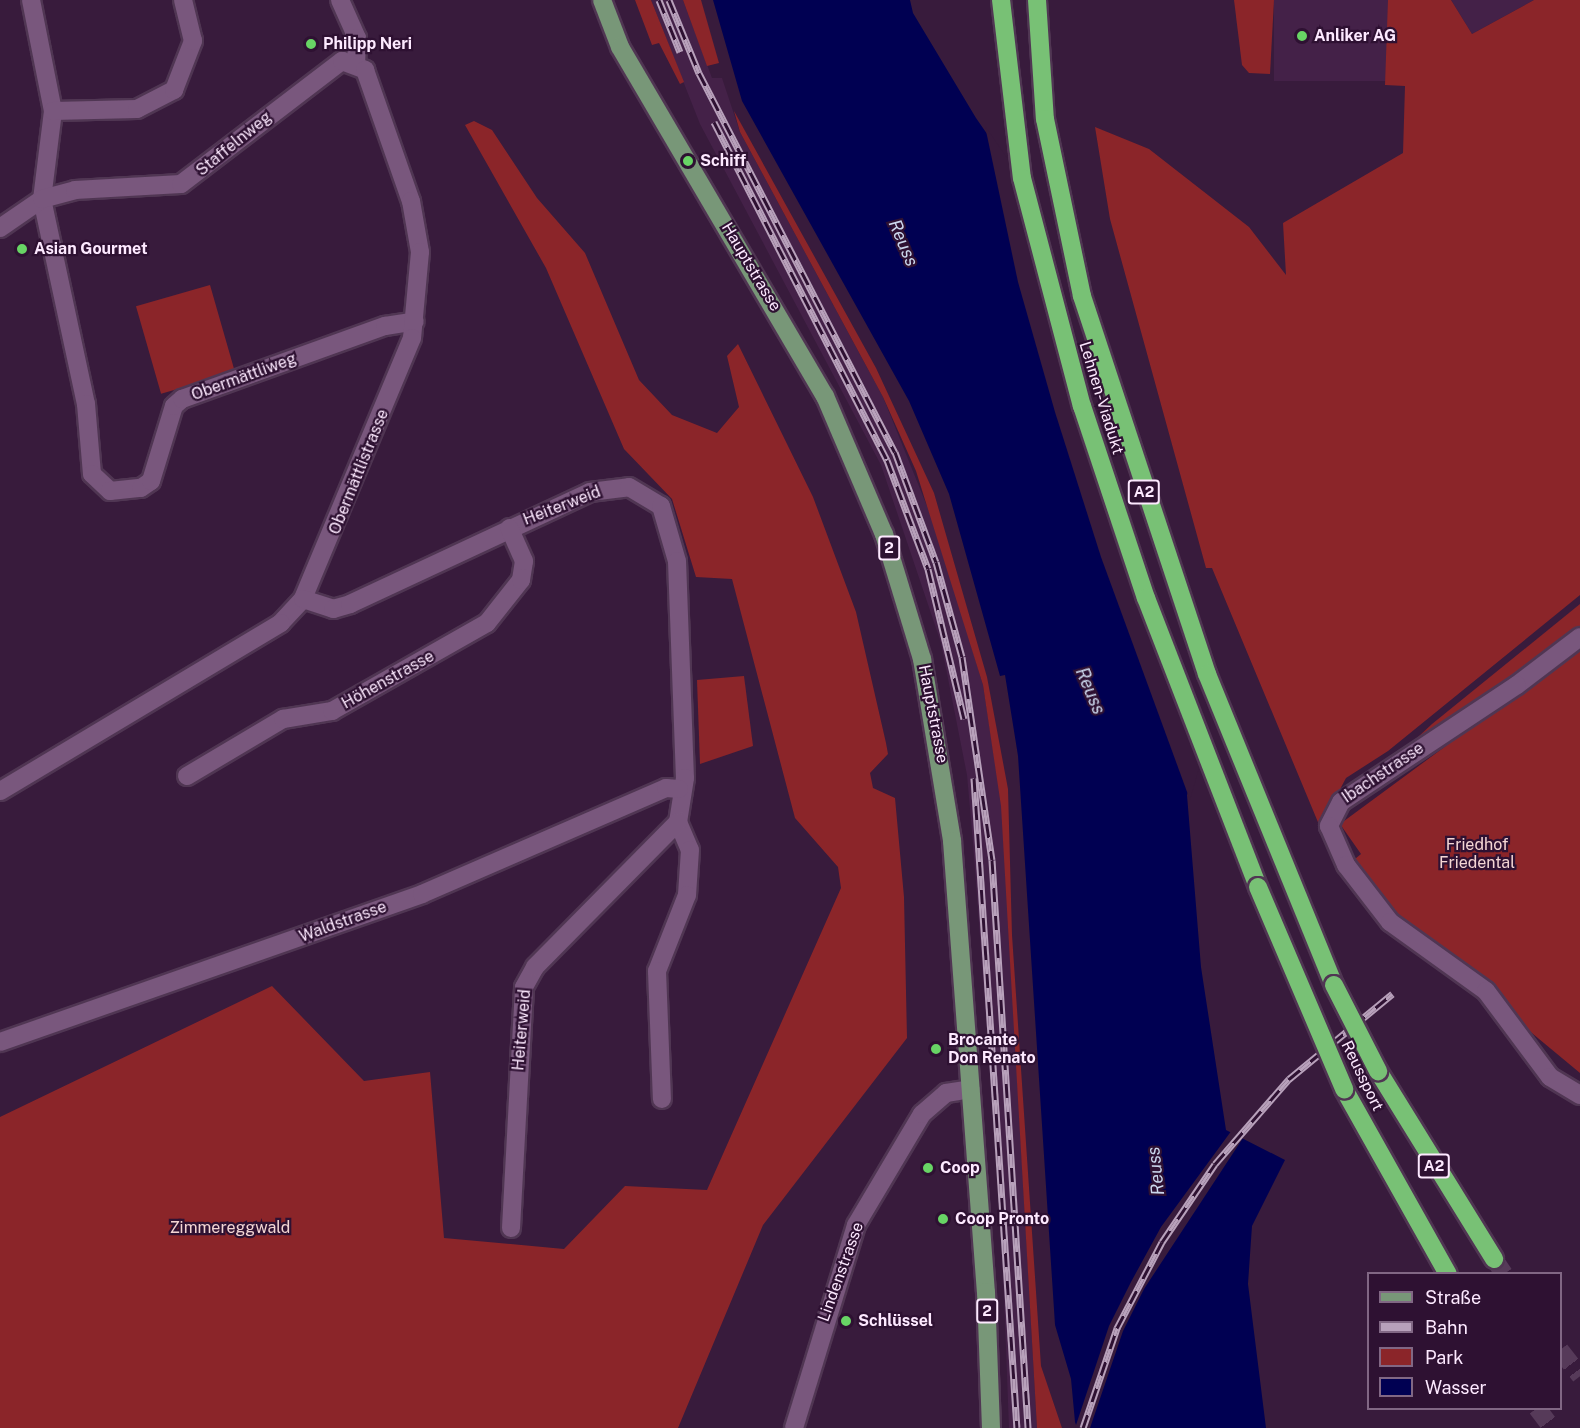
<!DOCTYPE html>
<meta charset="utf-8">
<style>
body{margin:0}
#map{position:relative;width:1580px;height:1428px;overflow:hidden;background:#381b3c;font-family:"Public Sans",sans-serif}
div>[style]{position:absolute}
.built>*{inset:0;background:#442148;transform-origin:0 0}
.green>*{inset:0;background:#8b2529;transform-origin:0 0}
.water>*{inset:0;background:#000052}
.pier>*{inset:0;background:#381b3c}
.highway-tunnel>*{height:18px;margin-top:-9px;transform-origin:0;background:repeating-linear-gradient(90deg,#563a59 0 18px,transparent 0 27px)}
.roads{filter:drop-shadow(2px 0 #503653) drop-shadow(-2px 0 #503653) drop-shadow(0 2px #503653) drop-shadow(0 -2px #503653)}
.minor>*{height:18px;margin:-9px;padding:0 9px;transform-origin:9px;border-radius:9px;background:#79577d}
.major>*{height:18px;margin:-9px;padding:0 9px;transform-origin:9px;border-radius:9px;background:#789778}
.highway>*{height:18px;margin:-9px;padding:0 9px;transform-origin:9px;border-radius:9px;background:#78c175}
.rail>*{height:7px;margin-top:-3.5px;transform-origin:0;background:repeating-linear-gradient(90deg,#2e1132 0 14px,#b8a1bb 0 28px);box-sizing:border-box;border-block:2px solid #b8a1bb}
.bridges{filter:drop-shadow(2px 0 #503653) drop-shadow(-2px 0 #503653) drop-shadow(0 2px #503653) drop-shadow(0 -2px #503653)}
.highway-bridge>*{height:18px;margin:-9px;padding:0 9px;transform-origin:9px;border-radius:9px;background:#78c175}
.dots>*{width:16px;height:16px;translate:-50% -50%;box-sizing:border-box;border:3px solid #2e1132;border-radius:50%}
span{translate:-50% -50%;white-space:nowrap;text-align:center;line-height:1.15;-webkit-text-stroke:4.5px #2e1132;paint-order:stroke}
.shield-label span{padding:2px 4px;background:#2e1132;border:2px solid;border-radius:4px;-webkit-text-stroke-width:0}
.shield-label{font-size:15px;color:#fde9ff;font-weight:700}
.poi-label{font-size:16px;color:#fde9ff;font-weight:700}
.left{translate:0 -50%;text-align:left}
.street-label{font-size:16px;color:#fde9ff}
.park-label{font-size:16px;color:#f4d6d4}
.water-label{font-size:18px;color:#cbd7ed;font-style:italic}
.legend{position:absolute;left:1367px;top:1272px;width:195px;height:138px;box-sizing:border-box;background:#2e1132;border:2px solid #816784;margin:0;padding:8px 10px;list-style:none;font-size:18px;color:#fde9ff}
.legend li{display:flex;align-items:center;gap:12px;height:30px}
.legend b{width:30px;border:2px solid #816784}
</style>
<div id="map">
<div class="built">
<i style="clip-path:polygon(651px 0,683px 0,712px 78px,722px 78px,740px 132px,883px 397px,937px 531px,983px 685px,1002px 806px,1037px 1428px,1009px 1428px,1001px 1217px,973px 843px,967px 775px,941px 643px,881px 465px,700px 124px)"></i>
<i style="left:1274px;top:0;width:114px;height:81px"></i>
<i style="clip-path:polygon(1451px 0,1534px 0,1472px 34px)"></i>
</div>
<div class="green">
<i style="clip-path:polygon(635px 0,651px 0,684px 82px,680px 84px,659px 43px,652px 45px)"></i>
<i style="clip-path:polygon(683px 0,701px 0,719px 63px,707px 66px)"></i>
<i style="clip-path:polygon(1234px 0,1274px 0,1270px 74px,1249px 73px,1242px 65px)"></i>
<i style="clip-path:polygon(1388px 0,1451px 0,1472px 34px,1534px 0,1580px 0,1580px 595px,1388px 751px,1346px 778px,1320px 827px,1212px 568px,1206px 568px,1110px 219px,1095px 127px,1149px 149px,1249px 227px,1286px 275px,1283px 223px,1403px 153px,1405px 86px,1385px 85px)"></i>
<i style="clip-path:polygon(734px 111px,876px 368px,915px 452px,934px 493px,987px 677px,1008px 789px,1012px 935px,1041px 1366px,1062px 1428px,1037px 1428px,1001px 806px,983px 685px,916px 471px,883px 397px,740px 132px)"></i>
<i style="clip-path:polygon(474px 121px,492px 130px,537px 198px,585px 253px,639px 380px,672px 415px,717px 433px,739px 407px,727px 356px,738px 344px,813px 497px,856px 612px,886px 743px,888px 754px,870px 773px,873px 788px,895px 798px,904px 897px,907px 1038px,763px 1225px,678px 1428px,0 1428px,0 1117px,272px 986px,364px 1081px,430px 1072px,444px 1238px,564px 1249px,625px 1186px,707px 1190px,841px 888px,838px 867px,795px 818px,732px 579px,696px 577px,672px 499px,624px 449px,546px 268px,465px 125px)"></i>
<i style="left:210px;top:285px;width:91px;height:77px;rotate:74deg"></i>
<i style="clip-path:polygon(1580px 604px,1580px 630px,1403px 751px,1432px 724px)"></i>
<i style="clip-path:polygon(1580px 647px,1580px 1073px,1397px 921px,1355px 859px,1361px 854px,1340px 824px)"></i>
<i style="clip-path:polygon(744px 676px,753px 746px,700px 764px,697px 680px)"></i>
</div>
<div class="water">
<i style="clip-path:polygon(713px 0,910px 0,913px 13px,976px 118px,1072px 256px,1208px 725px,1187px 795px,1201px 967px,1226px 1130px,1285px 1160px,1252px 1226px,1248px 1284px,1266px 1428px,1077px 1428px,1075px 1422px,1071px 1379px,1055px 1325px,1018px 756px,1005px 675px,1000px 676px,949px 494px,909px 401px,742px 101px)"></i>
</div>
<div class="pier">
<i style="clip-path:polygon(985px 126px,1074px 255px,1156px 478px,1211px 725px,1190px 800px,1101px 557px,1055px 412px,1018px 282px)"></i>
<i style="clip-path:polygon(1232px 1130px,1243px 1138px,1144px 1289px,1123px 1331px,1090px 1428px,1075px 1428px,1109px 1326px,1131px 1282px,1161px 1227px)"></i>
</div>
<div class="highway-tunnel">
<i style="left:1494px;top:1259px;width:18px;rotate:56deg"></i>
<i style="left:1560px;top:1350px;width:33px;rotate:52deg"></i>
<i style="left:1537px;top:1408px;width:25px;rotate:53deg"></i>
</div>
<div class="roads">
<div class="minor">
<i style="left:31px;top:0;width:113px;rotate:78.8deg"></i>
<i style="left:53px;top:111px;width:89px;rotate:97.1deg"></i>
<i style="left:340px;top:0;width:42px;rotate:65.9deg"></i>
<i style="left:357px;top:38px;width:26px;rotate:92deg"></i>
<i style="left:53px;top:111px;width:84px;rotate:-1.4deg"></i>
<i style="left:137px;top:109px;width:42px;rotate:-27.2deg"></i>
<i style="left:174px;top:90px;width:53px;rotate:-68.8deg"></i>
<i style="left:193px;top:41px;width:42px;rotate:-103.7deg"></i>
<i style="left:42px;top:199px;width:210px;rotate:77.9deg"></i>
<i style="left:86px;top:404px;width:70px;rotate:85.1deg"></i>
<i style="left:92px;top:474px;width:25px;rotate:43deg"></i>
<i style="left:110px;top:491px;width:31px;rotate:-6deg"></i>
<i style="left:141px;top:488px;width:12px;rotate:-35deg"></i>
<i style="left:151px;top:481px;width:78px;rotate:-73deg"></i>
<i style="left:174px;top:406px;width:11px;rotate:-41deg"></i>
<i style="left:182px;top:399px;width:216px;rotate:-19.8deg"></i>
<i style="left:385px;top:326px;width:30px;rotate:-9deg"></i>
<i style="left:0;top:228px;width:51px;rotate:-34.6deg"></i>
<i style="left:42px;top:199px;width:34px;rotate:-15deg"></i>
<i style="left:75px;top:190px;width:106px;rotate:-3.2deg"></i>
<i style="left:181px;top:184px;width:203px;rotate:-37.4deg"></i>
<i style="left:342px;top:61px;width:25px;rotate:21deg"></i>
<i style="left:365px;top:70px;width:139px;rotate:70.7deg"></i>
<i style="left:411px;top:201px;width:52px;rotate:80deg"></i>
<i style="left:420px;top:252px;width:86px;rotate:95.3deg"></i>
<i style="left:412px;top:338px;width:283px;rotate:112.7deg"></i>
<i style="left:303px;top:599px;width:33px;rotate:133deg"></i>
<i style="left:281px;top:623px;width:327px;rotate:149.1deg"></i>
<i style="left:303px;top:599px;width:32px;rotate:18deg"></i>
<i style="left:333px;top:609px;width:18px;rotate:-16deg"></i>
<i style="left:350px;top:604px;width:265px;rotate:-25deg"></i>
<i style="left:590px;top:492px;width:39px;rotate:-7deg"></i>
<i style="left:629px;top:487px;width:37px;rotate:31deg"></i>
<i style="left:661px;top:506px;width:57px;rotate:73.8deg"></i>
<i style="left:677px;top:561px;width:217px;rotate:87.9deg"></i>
<i style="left:685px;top:778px;width:45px;rotate:99deg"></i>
<i style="left:678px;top:822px;width:30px;rotate:67deg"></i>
<i style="left:690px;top:850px;width:45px;rotate:93.8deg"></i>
<i style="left:687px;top:895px;width:82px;rotate:111.5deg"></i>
<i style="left:657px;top:971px;width:128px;rotate:87.8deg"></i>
<i style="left:1580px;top:637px;width:79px;rotate:142.7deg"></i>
<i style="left:1517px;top:685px;width:211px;rotate:146.4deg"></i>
<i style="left:1341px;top:802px;width:27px;rotate:117deg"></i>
<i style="left:1329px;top:826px;width:43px;rotate:66.4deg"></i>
<i style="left:1346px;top:865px;width:72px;rotate:52.3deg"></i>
<i style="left:1390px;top:922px;width:118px;rotate:35.7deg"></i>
<i style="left:1486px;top:991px;width:107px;rotate:53.3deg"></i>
<i style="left:1550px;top:1077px;width:35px;rotate:31deg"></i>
<i style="left:187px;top:776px;width:112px;rotate:-30.7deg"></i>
<i style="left:283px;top:719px;width:50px;rotate:-9.3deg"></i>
<i style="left:332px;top:711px;width:178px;rotate:-29.6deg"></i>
<i style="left:487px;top:623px;width:55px;rotate:-51.7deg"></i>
<i style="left:521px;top:580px;width:19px;rotate:-81deg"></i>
<i style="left:524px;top:561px;width:36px;rotate:-114deg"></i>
<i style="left:0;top:1042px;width:447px;rotate:-19.3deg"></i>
<i style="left:422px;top:894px;width:266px;rotate:-23.5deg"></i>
<i style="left:666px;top:788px;width:13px;rotate:4deg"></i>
<i style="left:511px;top:1228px;width:241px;rotate:-86.9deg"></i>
<i style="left:524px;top:987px;width:23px;rotate:-61deg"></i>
<i style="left:535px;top:967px;width:204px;rotate:-45.4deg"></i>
<i style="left:794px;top:1428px;width:212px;rotate:-73deg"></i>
<i style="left:856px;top:1225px;width:129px;rotate:-59.3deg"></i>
<i style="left:922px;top:1114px;width:32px;rotate:-41deg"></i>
<i style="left:946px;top:1093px;width:25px;rotate:-9deg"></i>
</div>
<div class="major">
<i style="left:602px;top:0;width:50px;rotate:69deg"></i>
<i style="left:620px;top:47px;width:405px;rotate:59.6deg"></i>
<i style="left:825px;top:396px;width:150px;rotate:66.9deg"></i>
<i style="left:884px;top:534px;width:131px;rotate:73.1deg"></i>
<i style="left:922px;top:659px;width:184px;rotate:80.6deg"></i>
<i style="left:952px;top:841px;width:452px;rotate:85.7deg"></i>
<i style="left:986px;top:1292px;width:136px;rotate:87.9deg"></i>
</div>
<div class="highway">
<i style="left:1001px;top:0;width:179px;rotate:83.3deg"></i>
<i style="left:1022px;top:178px;width:236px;rotate:75.3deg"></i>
<i style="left:1082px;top:406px;width:202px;rotate:71.6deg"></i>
<i style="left:1146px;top:598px;width:310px;rotate:68.8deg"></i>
<i style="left:1037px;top:0;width:119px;rotate:86.2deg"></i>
<i style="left:1045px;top:119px;width:181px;rotate:78.2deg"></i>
<i style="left:1082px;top:296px;width:398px;rotate:71.7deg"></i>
<i style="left:1207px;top:674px;width:336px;rotate:67.8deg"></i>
<i style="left:1378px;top:1071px;width:221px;rotate:58.3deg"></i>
<i style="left:1344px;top:1089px;width:212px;rotate:60.7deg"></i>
</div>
</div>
<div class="rail">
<i style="left:659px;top:0;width:56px;rotate:68deg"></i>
<i style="left:669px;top:0;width:79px;rotate:67.7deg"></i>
<i style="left:699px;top:73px;width:427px;rotate:62.7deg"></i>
<i style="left:895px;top:452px;width:117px;rotate:69.6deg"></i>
<i style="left:936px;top:562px;width:98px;rotate:74.7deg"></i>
<i style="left:962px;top:657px;width:205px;rotate:81.6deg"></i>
<i style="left:992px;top:860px;width:569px;rotate:86.37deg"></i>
<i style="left:714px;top:122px;width:380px;rotate:62.9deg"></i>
<i style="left:887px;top:460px;width:116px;rotate:69.4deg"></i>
<i style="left:928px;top:569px;width:154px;rotate:76.5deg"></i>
<i style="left:974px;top:778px;width:651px;rotate:86.22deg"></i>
<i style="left:1083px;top:1428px;width:106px;rotate:-71.2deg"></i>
<i style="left:1117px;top:1328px;width:97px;rotate:-62.4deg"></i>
<i style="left:1162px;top:1242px;width:94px;rotate:-55.8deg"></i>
<i style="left:1215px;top:1164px;width:113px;rotate:-49deg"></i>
<i style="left:1289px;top:1079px;width:134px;rotate:-39.5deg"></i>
</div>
<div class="bridges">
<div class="highway-bridge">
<i style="left:1258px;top:887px;width:220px;rotate:66.9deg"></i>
<i style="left:1334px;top:985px;width:97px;rotate:62.9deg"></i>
</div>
</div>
<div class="dots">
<i style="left:1302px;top:36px;background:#68d465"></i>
<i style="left:311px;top:44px;background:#68d465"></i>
<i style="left:688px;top:161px;background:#68d465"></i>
<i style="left:22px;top:249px;background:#68d465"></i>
<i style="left:936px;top:1049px;background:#68d465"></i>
<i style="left:928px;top:1168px;background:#68d465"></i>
<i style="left:943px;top:1219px;background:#68d465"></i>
<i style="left:846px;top:1321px;background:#68d465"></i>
</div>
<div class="shield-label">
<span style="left:1144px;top:492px">A2</span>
<span style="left:889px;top:548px">2</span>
<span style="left:1434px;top:1166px">A2</span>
<span style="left:987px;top:1311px">2</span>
</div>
<div class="poi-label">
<span class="left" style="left:1314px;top:36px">Anliker AG</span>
<span class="left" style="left:323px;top:44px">Philipp Neri</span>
<span class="left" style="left:700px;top:161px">Schiff</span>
<span class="left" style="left:34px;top:249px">Asian Gourmet</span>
<span class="left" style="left:948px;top:1049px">Brocante<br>Don Renato</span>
<span class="left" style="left:940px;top:1168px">Coop</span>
<span class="left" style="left:955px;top:1219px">Coop Pronto</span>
<span class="left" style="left:858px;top:1321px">Schlüssel</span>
</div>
<div class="street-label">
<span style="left:234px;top:144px;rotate:-39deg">Staffelnweg</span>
<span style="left:751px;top:267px;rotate:59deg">Hauptstrasse</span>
<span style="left:244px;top:377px;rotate:-20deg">Obermättliweg</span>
<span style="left:1101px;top:398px;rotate:73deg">Lehnen-Viadukt</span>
<span style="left:359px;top:472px;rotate:-68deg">Obermättlistrasse</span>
<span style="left:562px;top:506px;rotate:-21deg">Heiterweid</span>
<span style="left:388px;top:680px;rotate:-29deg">Höhenstrasse</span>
<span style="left:933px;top:714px;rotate:79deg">Hauptstrasse</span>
<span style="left:1383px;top:773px;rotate:-34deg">Ibachstrasse</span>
<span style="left:343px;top:922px;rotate:-20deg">Waldstrasse</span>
<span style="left:522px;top:1030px;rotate:-85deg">Heiterweid</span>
<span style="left:1362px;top:1076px;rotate:64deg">Reussport</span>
<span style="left:841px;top:1272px;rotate:-70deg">Lindenstrasse</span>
</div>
<div class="park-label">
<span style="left:1477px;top:854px">Friedhof<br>Friedental</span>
<span style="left:230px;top:1228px">Zimmereggwald</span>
</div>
<div class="water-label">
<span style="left:903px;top:243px;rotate:67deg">Reuss</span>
<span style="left:1090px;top:691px;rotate:67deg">Reuss</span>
<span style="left:1156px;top:1171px;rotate:-96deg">Reuss</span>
</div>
<ul class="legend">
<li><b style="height:8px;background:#789778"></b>Straße</li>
<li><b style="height:8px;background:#b8a1bb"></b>Bahn</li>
<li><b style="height:16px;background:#8b2529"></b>Park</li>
<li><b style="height:16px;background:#000052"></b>Wasser</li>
</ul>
</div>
